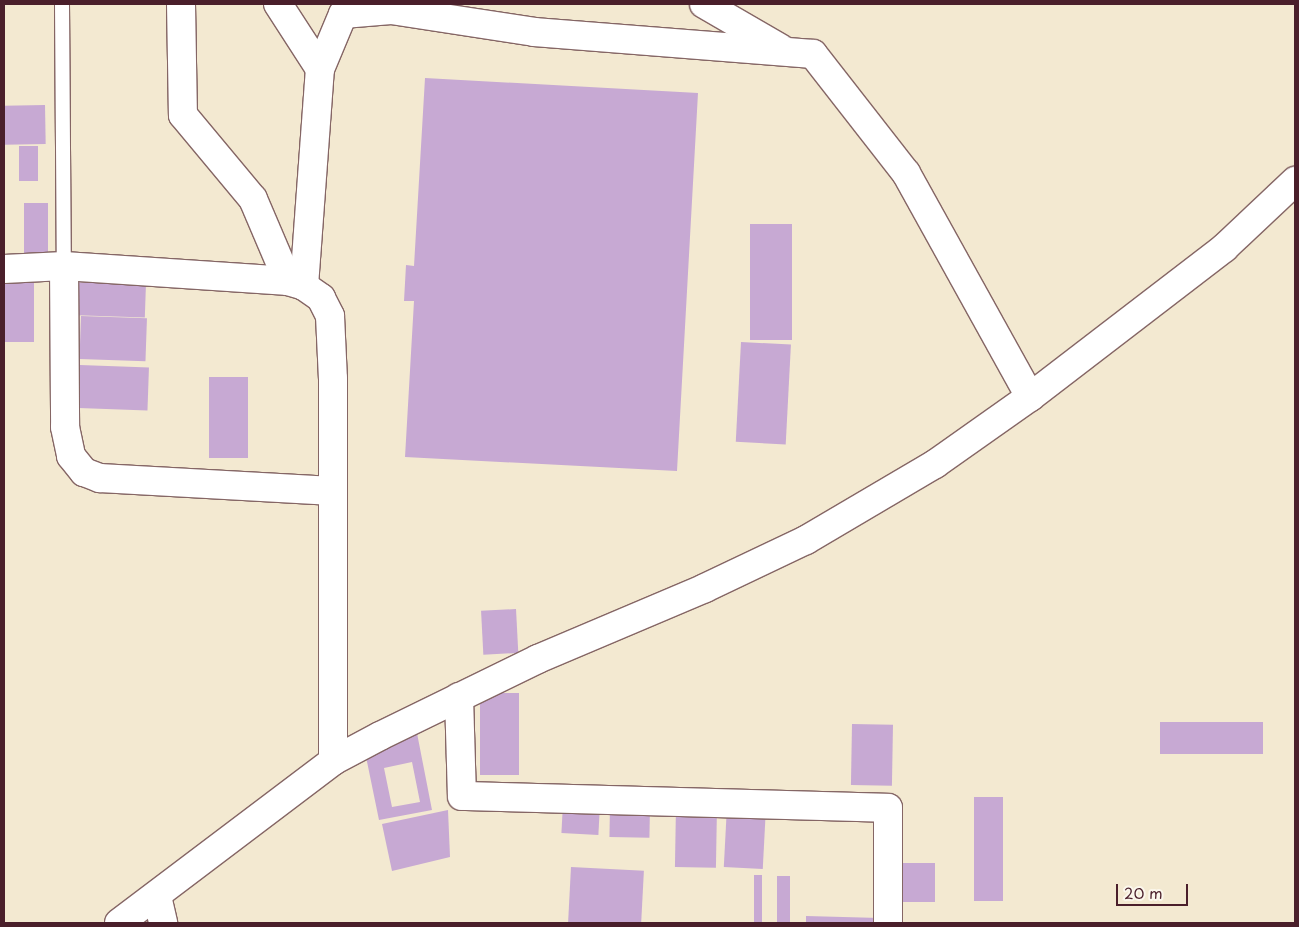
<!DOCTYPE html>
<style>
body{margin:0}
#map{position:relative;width:1299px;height:927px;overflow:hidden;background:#f3e9d1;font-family:"Playpen Sans",sans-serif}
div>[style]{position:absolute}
.building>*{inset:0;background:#c7a9d3;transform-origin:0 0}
.roads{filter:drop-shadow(1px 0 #856665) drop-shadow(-1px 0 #856665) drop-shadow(0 1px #856665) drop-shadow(0 -1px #856665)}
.service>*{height:14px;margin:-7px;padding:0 7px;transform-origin:7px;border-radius:7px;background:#fff}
.minor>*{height:28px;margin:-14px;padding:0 14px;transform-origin:14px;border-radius:14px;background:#fff}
span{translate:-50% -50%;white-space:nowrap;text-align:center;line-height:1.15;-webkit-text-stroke:4.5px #fbf7ec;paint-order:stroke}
.frame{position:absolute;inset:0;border:5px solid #4a1f2b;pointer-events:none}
.scale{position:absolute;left:1116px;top:884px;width:72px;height:22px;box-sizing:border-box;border:2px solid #4a1f2b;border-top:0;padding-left:6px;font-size:15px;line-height:18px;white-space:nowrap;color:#4a1f2b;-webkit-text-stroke:4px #fbf7ec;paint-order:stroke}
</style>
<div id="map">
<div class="building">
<i style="clip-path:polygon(425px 78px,698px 93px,677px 471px,405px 457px,414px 301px,404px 301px,406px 265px,414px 266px)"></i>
<i style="left:45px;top:105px;width:39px;height:41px;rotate:89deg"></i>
<i style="left:19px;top:146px;width:19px;height:35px"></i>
<i style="left:24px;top:203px;width:24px;height:54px"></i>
<i style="left:750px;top:224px;width:42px;height:116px"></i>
<i style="left:4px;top:276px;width:30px;height:66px"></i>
<i style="left:71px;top:282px;width:75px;height:33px;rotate:2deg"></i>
<i style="left:81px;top:316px;width:66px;height:43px;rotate:2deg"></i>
<i style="left:741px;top:342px;width:50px;height:100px;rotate:3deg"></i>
<i style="left:80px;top:365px;width:69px;height:43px;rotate:2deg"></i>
<i style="left:209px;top:377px;width:39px;height:81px"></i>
<i style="left:516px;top:609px;width:44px;height:35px;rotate:87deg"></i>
<i style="left:480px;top:693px;width:39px;height:82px"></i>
<i style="left:1160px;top:722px;width:103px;height:32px"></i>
<i style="left:852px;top:724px;width:41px;height:61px;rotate:1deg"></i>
<i style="clip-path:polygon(evenodd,416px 728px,432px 810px,379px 820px,364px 747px,416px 728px,412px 762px,420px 802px,392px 807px,384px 768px,412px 762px)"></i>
<i style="left:974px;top:797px;width:29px;height:104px"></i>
<i style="left:563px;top:803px;width:37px;height:30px;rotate:3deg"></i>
<i style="left:610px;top:805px;width:40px;height:32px;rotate:1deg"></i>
<i style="left:676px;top:806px;width:41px;height:61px;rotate:1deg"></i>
<i style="left:727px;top:806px;width:39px;height:61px;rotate:3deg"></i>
<i style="clip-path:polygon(448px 810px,450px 857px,392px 871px,382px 824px)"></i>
<i style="left:897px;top:863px;width:38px;height:39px"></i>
<i style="left:571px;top:867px;width:73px;height:56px;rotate:3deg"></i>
<i style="left:754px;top:875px;width:8px;height:48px"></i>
<i style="left:777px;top:876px;width:13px;height:47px"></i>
<i style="clip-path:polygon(806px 916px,880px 918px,880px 923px,806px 923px)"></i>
</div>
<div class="roads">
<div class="service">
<i style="left:62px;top:4px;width:262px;rotate:89.6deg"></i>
</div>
<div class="minor">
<i style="left:181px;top:4px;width:111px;rotate:89deg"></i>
<i style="left:183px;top:115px;width:109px;rotate:50.2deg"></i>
<i style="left:253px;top:199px;width:89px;rotate:66.9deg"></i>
<i style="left:278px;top:4px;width:77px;rotate:57.1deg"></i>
<i style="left:704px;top:4px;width:88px;rotate:30.1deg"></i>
<i style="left:64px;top:266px;width:161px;rotate:89.6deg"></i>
<i style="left:65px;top:427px;width:30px;rotate:78deg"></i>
<i style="left:71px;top:456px;width:21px;rotate:51deg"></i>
<i style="left:84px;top:472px;width:17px;rotate:21deg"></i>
<i style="left:100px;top:478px;width:233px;rotate:3.2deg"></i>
<i style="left:4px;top:269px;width:60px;rotate:-2.9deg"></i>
<i style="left:64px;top:266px;width:225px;rotate:3.8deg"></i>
<i style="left:288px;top:281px;width:17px;rotate:17deg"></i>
<i style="left:304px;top:286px;width:21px;rotate:35deg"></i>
<i style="left:321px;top:298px;width:20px;rotate:63deg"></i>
<i style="left:330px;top:316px;width:63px;rotate:87.3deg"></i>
<i style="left:333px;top:379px;width:382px;rotate:90deg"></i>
<i style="left:304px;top:286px;width:218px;rotate:-85.8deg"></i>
<i style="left:320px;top:69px;width:60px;rotate:-67.3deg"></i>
<i style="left:343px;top:14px;width:48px;rotate:-4.8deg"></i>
<i style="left:391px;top:10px;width:145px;rotate:8.7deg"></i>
<i style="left:534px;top:32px;width:280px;rotate:4.5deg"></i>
<i style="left:813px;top:54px;width:151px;rotate:52deg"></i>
<i style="left:906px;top:173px;width:256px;rotate:61deg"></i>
<i style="left:459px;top:697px;width:99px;rotate:88.3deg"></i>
<i style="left:462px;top:796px;width:426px;rotate:1.6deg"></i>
<i style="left:888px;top:808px;width:115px;rotate:90deg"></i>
<i style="left:157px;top:896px;width:28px;rotate:77deg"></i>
<i style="left:119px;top:923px;width:268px;rotate:-37.1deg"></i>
<i style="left:333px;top:761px;width:53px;rotate:-28deg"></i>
<i style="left:380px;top:736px;width:176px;rotate:-26deg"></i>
<i style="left:538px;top:659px;width:181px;rotate:-23deg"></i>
<i style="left:705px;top:588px;width:112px;rotate:-25.4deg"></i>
<i style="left:806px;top:540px;width:150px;rotate:-30.5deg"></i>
<i style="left:935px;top:464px;width:116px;rotate:-35.2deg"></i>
<i style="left:1030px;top:397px;width:245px;rotate:-37.5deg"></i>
<i style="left:1224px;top:248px;width:98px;rotate:-43.3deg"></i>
</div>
</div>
<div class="frame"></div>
<div class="scale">20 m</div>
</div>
